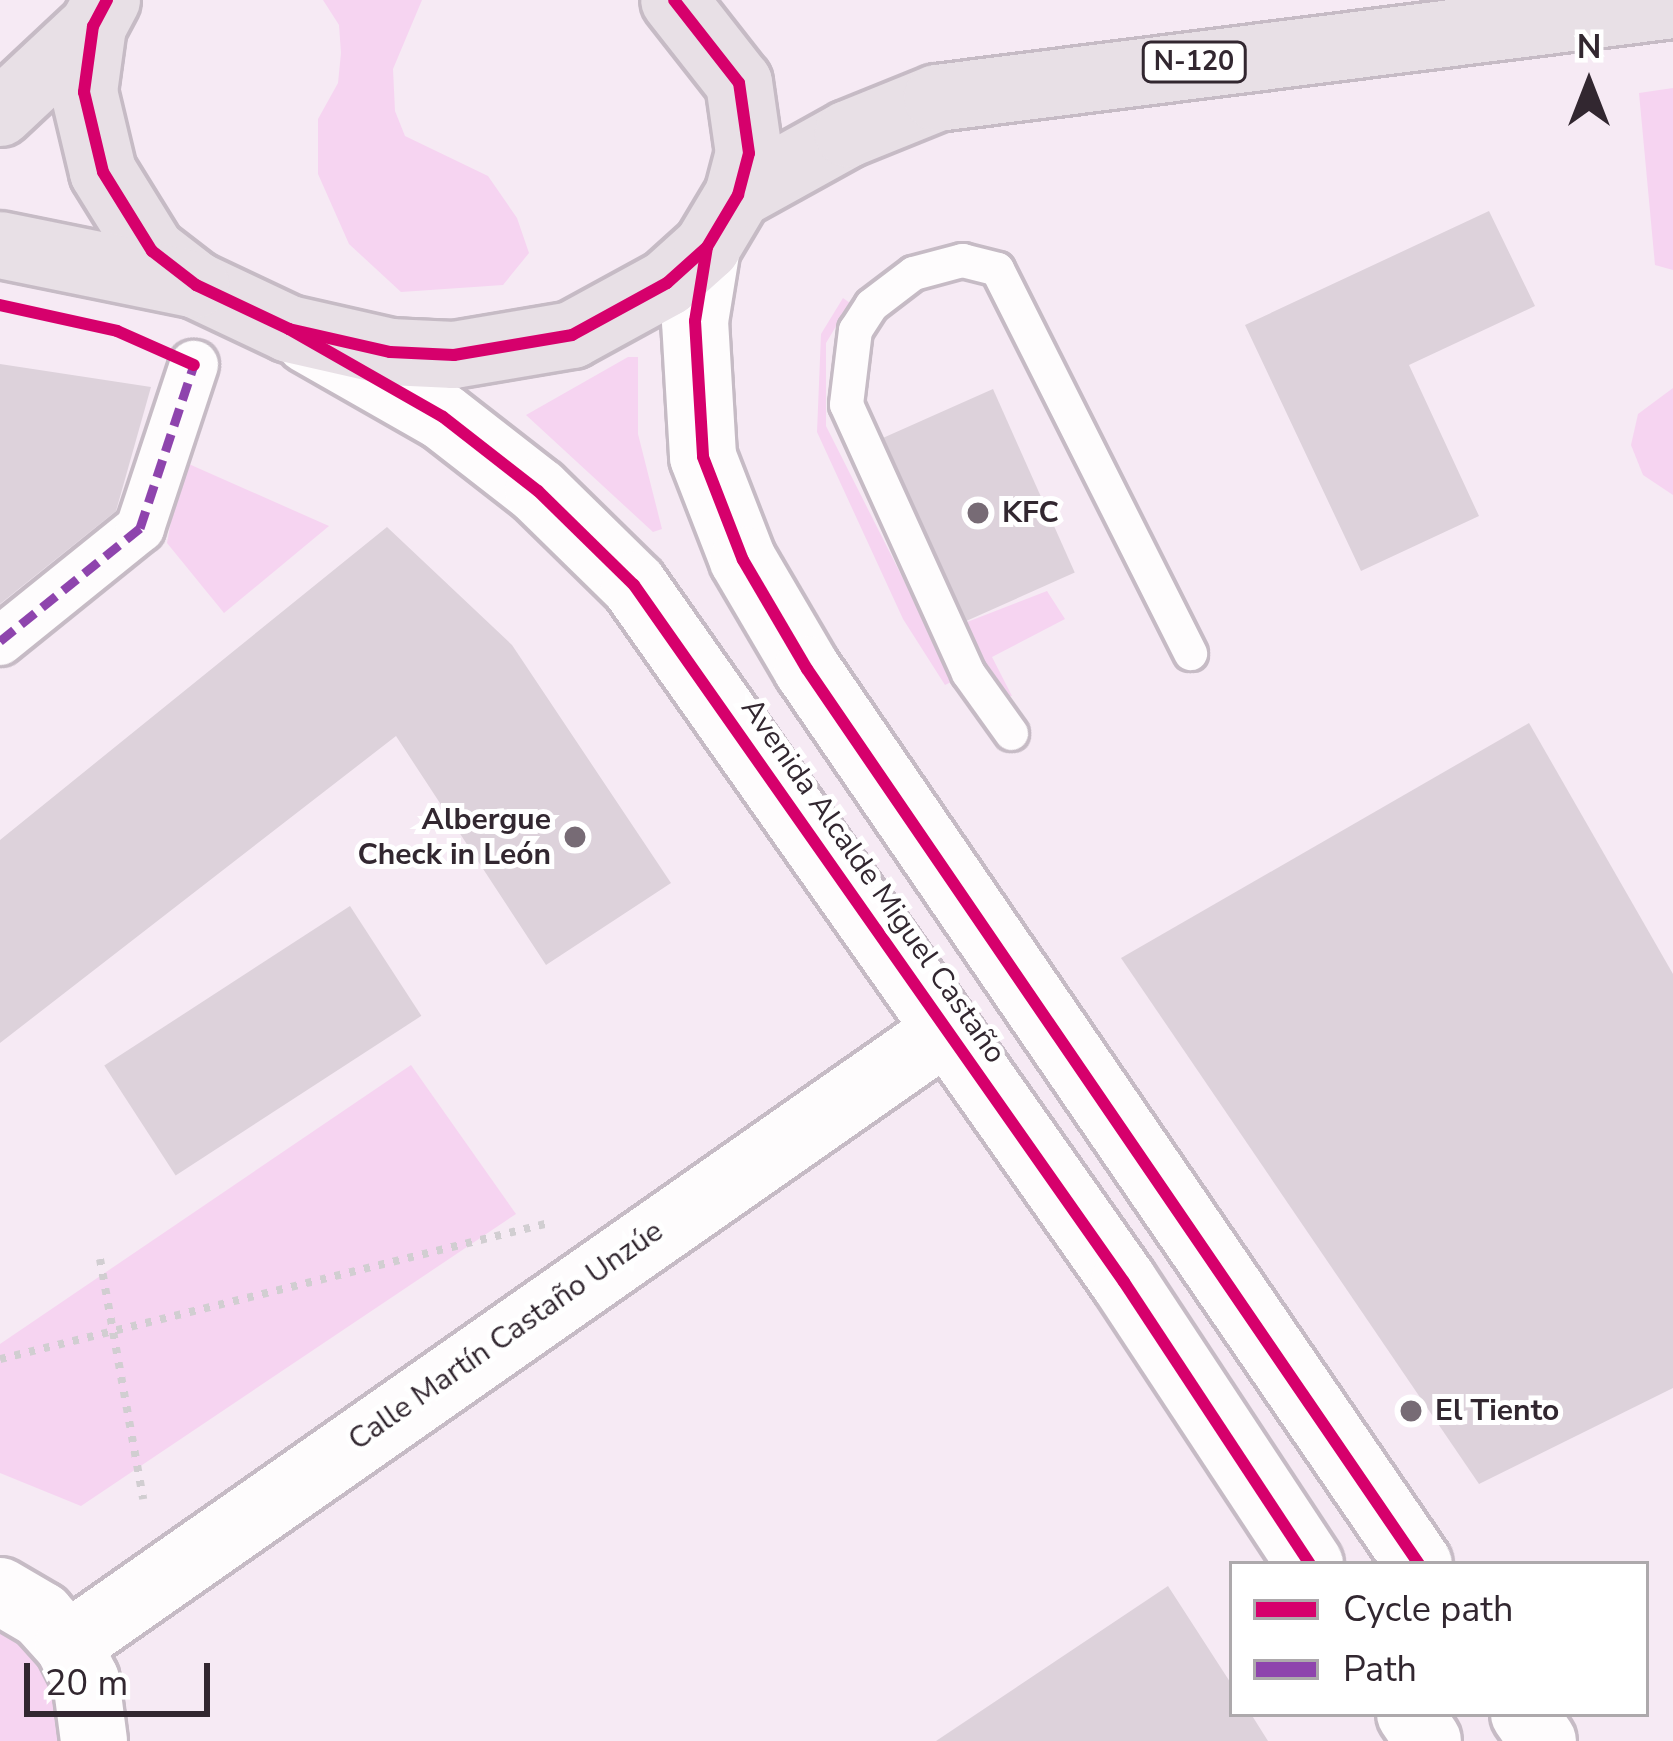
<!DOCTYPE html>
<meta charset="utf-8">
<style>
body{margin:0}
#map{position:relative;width:1673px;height:1741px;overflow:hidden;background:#f6eaf4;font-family:"Nunito Sans",sans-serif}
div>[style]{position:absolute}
.green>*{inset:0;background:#f6d4f1}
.building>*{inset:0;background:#ddd2db;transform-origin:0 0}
.path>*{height:8px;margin-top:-4px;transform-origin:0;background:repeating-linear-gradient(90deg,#d1ced1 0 6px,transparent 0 15px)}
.roads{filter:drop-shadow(3px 0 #c6bbc5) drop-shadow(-3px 0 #c6bbc5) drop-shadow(0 3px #c6bbc5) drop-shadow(0 -3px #c6bbc5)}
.service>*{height:33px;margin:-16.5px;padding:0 16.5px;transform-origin:16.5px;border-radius:16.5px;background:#fefcfd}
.pedestrian>*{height:48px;margin:-24px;padding:0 24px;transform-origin:24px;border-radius:24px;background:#fefcfd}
.minor>*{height:66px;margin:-33px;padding:0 33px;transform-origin:33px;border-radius:33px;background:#fefcfd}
.secondary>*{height:66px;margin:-33px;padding:0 33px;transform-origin:33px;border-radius:33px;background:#fefcfd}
.trunk>*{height:66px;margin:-33px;padding:0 33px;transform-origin:33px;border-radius:33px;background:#e8e0e6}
.quiet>*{height:9px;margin-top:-4.5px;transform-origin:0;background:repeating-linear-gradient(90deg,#8e44ad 0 18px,transparent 0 27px)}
.cycleway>*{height:12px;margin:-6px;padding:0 6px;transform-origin:6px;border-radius:6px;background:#d6006c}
.dots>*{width:33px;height:33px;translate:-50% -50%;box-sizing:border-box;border:6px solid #fff;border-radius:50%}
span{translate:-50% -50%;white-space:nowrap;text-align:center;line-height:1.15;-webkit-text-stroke:10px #fff;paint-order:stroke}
.shield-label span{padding:3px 9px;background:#fff;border:3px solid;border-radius:9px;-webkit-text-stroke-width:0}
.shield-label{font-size:27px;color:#322730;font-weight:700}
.poi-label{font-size:30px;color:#322730;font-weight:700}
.left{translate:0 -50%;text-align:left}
.right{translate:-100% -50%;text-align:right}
.street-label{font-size:30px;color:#322730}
.legend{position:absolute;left:1229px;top:1561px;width:420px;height:156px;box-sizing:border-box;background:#fff;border:3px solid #ada9ac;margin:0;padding:15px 21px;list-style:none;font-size:36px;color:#322730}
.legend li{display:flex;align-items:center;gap:24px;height:60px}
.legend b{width:60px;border:3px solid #ada9ac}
.north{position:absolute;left:1529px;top:24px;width:120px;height:120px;-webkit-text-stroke:9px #fff;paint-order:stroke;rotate:0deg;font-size:33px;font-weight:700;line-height:48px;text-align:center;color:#322730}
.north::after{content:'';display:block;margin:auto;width:42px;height:54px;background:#322730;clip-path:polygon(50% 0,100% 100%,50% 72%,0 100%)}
.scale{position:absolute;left:24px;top:1663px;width:186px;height:54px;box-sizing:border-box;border:6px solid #322730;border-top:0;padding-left:15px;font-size:36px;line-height:42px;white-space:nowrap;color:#322730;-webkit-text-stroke:9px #fff;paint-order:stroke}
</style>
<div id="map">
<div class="green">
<i style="clip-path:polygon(323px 0,422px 0,393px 69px,395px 111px,405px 136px,488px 176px,517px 218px,529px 253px,503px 285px,401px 292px,349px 244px,318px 174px,318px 119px,338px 83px,341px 53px,339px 25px)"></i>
<i style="clip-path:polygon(1673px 88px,1673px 270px,1655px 265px,1639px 93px)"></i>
<i style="clip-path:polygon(843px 298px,850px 303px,826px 343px,826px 426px,932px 636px,951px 682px,945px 685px,903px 619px,817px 432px,821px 334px)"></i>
<i style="clip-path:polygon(628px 357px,638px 357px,638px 434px,662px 529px,653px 532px,526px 415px)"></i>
<i style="clip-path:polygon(1673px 388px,1673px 495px,1643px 475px,1631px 445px,1638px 414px)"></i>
<i style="clip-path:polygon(182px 461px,329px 526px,224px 613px,167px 543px)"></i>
<i style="clip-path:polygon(1047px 591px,1065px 619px,992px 657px,1012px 696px,1002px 696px,962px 624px)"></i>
<i style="clip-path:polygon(411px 1065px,516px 1214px,81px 1506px,0 1473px,0 1344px)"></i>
<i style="clip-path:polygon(0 1621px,23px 1636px,59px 1689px,66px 1741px,0 1741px)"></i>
</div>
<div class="building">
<i style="clip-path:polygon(1489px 211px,1535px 306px,1409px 365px,1479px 516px,1361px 571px,1245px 325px)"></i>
<i style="clip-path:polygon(0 364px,151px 387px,116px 511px,0 604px)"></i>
<i style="left:993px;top:389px;width:201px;height:120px;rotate:66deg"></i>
<i style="clip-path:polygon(387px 527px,512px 645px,671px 883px,546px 965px,396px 736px,0 1043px,0 840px)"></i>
<i style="clip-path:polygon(1529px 723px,1673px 974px,1673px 1388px,1479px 1484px,1121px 958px)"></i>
<i style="left:350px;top:906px;width:131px;height:293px;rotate:57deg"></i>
<i style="clip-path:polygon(1168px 1586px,1232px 1685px,1232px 1714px,1251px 1714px,1268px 1741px,936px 1741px)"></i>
</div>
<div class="path">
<i style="left:100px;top:1259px;width:244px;rotate:79.8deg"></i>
<i style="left:0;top:1359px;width:566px;rotate:-13.91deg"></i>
</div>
<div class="roads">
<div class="service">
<i style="left:1011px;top:733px;width:74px;rotate:-125.6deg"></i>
<i style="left:968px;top:673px;width:295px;rotate:-114.4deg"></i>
<i style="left:846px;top:404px;width:75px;rotate:-83.1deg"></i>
<i style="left:855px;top:330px;width:30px;rotate:-57deg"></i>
<i style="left:871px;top:305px;width:53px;rotate:-37.3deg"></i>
<i style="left:913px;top:273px;width:51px;rotate:-14.9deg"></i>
<i style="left:962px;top:260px;width:36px;rotate:14deg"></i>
<i style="left:997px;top:269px;width:430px;rotate:63.3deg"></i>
</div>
<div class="pedestrian">
<i style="left:0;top:641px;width:180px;rotate:-38.9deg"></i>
<i style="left:140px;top:528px;width:172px;rotate:-71.7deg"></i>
</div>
<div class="minor">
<i style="left:0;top:1591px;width:48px;rotate:30.3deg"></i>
<i style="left:41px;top:1615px;width:40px;rotate:48deg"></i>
<i style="left:68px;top:1645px;width:39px;rotate:63deg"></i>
<i style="left:86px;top:1680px;width:62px;rotate:82.5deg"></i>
<i style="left:68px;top:1645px;width:1073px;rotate:-34.98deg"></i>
</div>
<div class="secondary">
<i style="left:707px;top:247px;width:75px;rotate:99.2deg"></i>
<i style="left:695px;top:321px;width:136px;rotate:86.6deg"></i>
<i style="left:703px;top:457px;width:110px;rotate:68.8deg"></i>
<i style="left:743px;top:560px;width:126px;rotate:59.6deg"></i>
<i style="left:807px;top:669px;width:1084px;rotate:55.64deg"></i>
<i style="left:308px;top:340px;width:155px;rotate:29.7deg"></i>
<i style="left:443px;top:417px;width:120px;rotate:37.9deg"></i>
<i style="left:538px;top:491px;width:134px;rotate:44.4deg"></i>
<i style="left:634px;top:585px;width:852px;rotate:54.89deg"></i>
<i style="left:1124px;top:1282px;width:338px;rotate:56.6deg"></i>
<i style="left:1410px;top:1714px;width:32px;rotate:56deg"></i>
<i style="left:1524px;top:1714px;width:33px;rotate:55deg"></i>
</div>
<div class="trunk">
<i style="left:107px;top:0;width:30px;rotate:118deg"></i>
<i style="left:93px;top:26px;width:67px;rotate:97.8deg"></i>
<i style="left:84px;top:92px;width:82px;rotate:76.6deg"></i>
<i style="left:103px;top:172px;width:93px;rotate:58.2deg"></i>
<i style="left:152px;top:251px;width:56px;rotate:37.7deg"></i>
<i style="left:196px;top:285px;width:103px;rotate:25.3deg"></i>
<i style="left:289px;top:329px;width:104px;rotate:12.8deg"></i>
<i style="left:390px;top:352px;width:64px;rotate:2.7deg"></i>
<i style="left:454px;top:355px;width:120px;rotate:-9.6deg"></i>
<i style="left:572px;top:335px;width:108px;rotate:-28.7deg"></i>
<i style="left:667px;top:283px;width:54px;rotate:-42deg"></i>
<i style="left:707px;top:247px;width:61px;rotate:-59.2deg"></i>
<i style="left:738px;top:195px;width:43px;rotate:-75.3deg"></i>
<i style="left:749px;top:153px;width:71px;rotate:-98.1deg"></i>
<i style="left:739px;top:83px;width:105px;rotate:-128.1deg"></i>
<i style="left:0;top:113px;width:127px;rotate:-43.1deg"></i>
<i style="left:738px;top:195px;width:126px;rotate:-29deg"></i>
<i style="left:848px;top:134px;width:96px;rotate:-22deg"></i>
<i style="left:937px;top:98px;width:742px;rotate:-7.2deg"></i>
<i style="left:0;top:245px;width:200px;rotate:11.5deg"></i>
</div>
</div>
<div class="quiet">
<i style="left:0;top:641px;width:180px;rotate:-38.9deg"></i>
<i style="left:140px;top:528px;width:172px;rotate:-71.7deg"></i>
</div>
<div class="cycleway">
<i style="left:107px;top:0;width:30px;rotate:118deg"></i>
<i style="left:93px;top:26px;width:67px;rotate:97.8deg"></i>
<i style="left:84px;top:92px;width:82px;rotate:76.6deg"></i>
<i style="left:103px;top:172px;width:93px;rotate:58.2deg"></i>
<i style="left:152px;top:251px;width:56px;rotate:37.7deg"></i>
<i style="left:196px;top:285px;width:103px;rotate:25.3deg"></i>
<i style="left:289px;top:329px;width:104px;rotate:12.8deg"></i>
<i style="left:390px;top:352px;width:64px;rotate:2.7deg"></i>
<i style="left:454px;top:355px;width:120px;rotate:-9.6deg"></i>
<i style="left:572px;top:335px;width:108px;rotate:-28.7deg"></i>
<i style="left:667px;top:283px;width:54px;rotate:-42deg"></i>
<i style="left:707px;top:247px;width:61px;rotate:-59.2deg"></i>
<i style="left:738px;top:195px;width:43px;rotate:-75.3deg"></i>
<i style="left:749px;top:153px;width:71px;rotate:-98.1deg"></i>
<i style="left:739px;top:83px;width:105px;rotate:-128.1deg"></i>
<i style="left:707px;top:247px;width:75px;rotate:99.2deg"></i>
<i style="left:695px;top:321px;width:136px;rotate:86.6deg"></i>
<i style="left:703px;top:457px;width:110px;rotate:68.8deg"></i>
<i style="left:743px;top:560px;width:126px;rotate:59.6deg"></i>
<i style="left:807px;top:669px;width:1084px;rotate:55.64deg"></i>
<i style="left:0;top:305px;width:120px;rotate:12.5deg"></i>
<i style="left:117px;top:331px;width:84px;rotate:23.8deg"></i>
<i style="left:289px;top:329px;width:177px;rotate:29.7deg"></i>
<i style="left:443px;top:417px;width:120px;rotate:37.9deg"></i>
<i style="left:538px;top:491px;width:134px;rotate:44.4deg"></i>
<i style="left:634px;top:585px;width:852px;rotate:54.89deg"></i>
<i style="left:1124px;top:1282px;width:338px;rotate:56.6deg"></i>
</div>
<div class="dots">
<i style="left:978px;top:513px;background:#776b75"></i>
<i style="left:575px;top:837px;background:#776b75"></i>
<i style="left:1411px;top:1411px;background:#776b75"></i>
</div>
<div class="shield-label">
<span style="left:1194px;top:62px">N-120</span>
</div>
<div class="poi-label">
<span class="left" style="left:1002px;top:513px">KFC</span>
<span class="right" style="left:551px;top:837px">Albergue<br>Check in León</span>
<span class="left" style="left:1435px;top:1411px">El Tiento</span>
</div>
<div class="street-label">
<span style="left:873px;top:881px;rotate:55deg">Avenida Alcalde Miguel Castaño</span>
<span style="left:506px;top:1336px;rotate:-35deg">Calle Martín Castaño Unzúe</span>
</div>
<ul class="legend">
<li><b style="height:15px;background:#d6006c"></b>Cycle path</li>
<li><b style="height:15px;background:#8e44ad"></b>Path</li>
</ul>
<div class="north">N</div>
<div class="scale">20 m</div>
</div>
